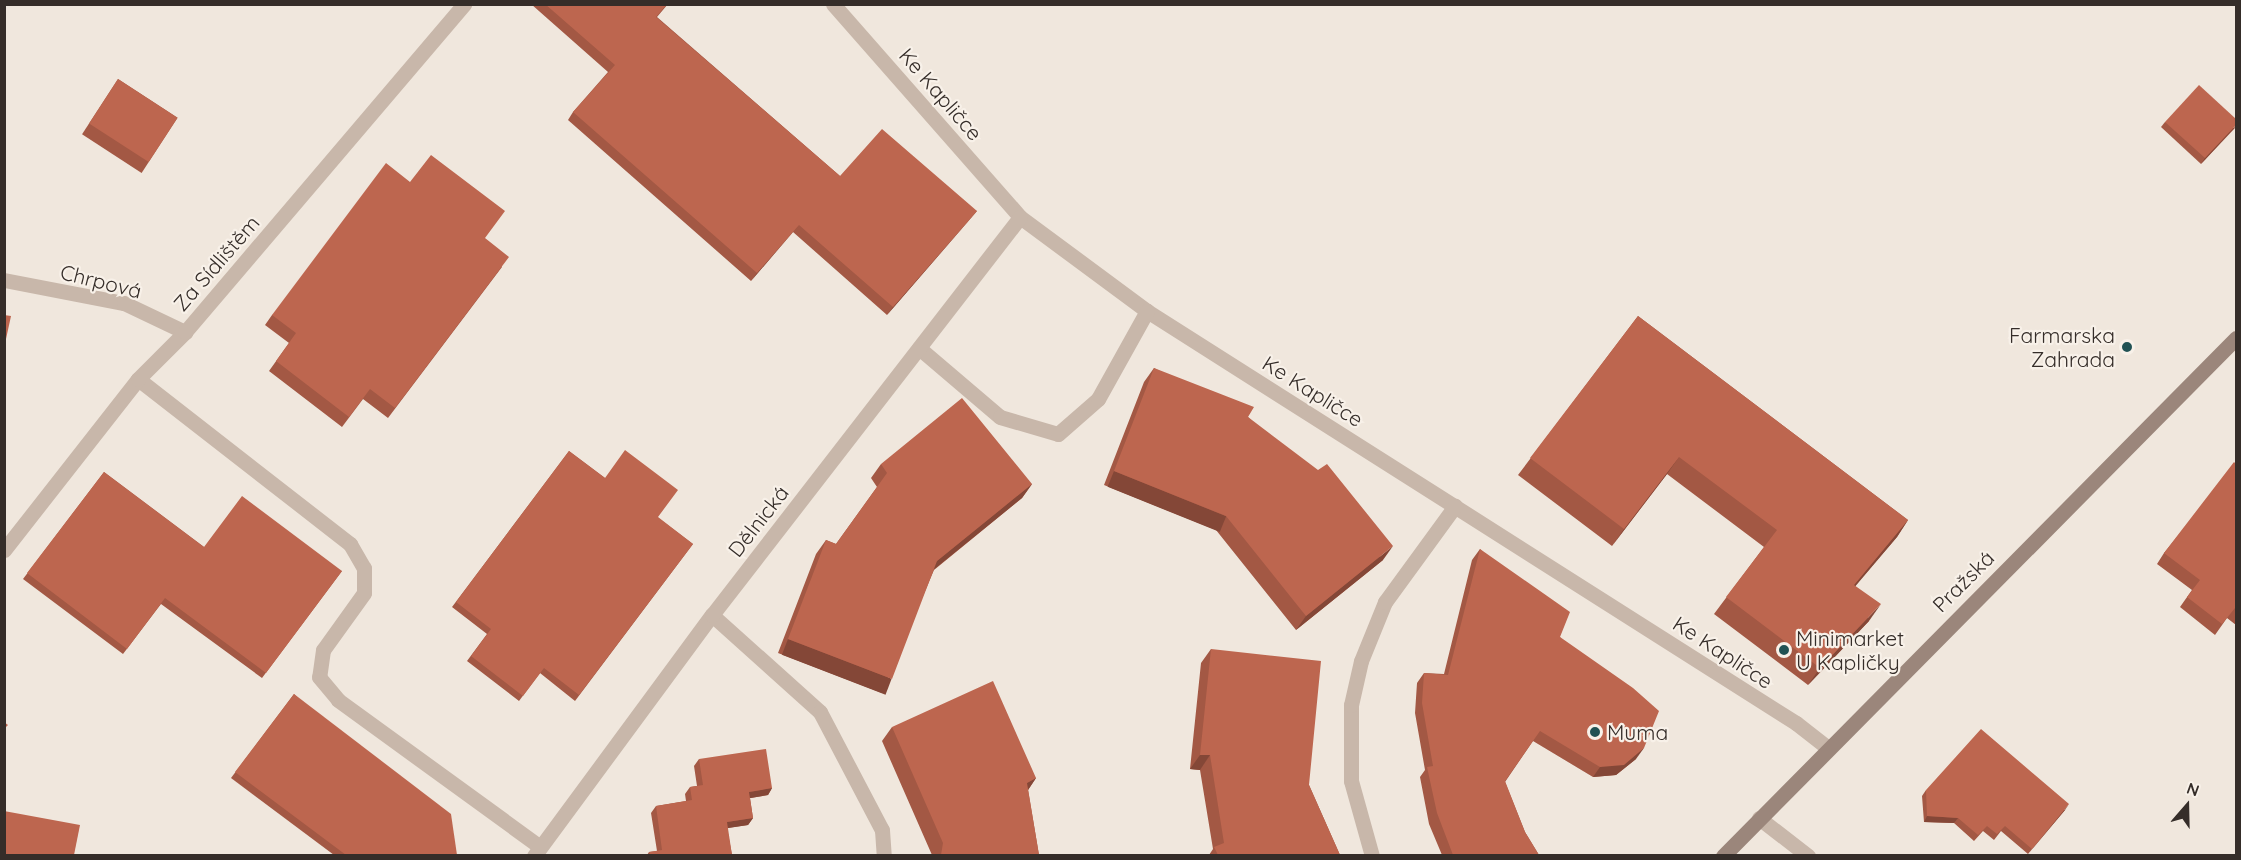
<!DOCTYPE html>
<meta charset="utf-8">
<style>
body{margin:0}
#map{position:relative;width:2241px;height:860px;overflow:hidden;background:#f0e7dd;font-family:Quicksand,sans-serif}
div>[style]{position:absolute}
.street>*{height:15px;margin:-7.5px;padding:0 7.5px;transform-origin:7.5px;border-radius:7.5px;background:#c8b7aa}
.secondary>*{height:15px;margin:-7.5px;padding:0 7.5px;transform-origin:7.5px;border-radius:7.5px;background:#9b867b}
.wall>*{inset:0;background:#a35844;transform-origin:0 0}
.shaded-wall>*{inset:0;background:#844737;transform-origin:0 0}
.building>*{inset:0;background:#bd664f;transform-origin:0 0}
.dots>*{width:16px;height:16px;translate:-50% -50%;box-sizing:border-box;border:3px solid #f8f1e9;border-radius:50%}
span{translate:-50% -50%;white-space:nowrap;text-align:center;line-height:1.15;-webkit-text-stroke:4.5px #f8f1e9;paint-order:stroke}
.street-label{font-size:21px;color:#352d29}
.poi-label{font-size:21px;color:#352d29}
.right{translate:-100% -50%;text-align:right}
.left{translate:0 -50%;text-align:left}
.frame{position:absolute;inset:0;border:6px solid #352d29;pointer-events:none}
.north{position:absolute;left:2157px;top:776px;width:60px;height:60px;-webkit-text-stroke:4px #f8f1e9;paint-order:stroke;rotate:20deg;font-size:16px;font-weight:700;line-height:24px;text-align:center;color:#352d29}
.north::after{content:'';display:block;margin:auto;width:21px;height:27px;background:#352d29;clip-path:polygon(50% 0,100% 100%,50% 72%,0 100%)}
</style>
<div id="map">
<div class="street">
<i style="left:833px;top:4px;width:283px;rotate:48.7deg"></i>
<i style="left:1020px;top:217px;width:158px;rotate:36.5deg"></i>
<i style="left:1147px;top:311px;width:769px;rotate:32.41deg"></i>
<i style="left:1796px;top:723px;width:39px;rotate:38deg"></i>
<i style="left:4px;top:280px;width:122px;rotate:10.9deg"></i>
<i style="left:124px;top:303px;width:68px;rotate:25.4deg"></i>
<i style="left:919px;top:348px;width:106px;rotate:40.4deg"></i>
<i style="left:1000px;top:417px;width:60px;rotate:16.3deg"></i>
<i style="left:1058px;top:434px;width:53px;rotate:-41.2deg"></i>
<i style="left:1098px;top:399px;width:101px;rotate:-60.9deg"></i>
<i style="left:138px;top:379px;width:269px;rotate:37.9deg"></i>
<i style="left:350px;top:544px;width:28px;rotate:60deg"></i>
<i style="left:364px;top:568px;width:25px;rotate:90deg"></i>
<i style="left:364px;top:593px;width:70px;rotate:125.7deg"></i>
<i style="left:323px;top:650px;width:27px;rotate:98deg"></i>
<i style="left:319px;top:677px;width:30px;rotate:50deg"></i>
<i style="left:338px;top:700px;width:250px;rotate:36deg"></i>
<i style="left:4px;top:550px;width:217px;rotate:-51.9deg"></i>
<i style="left:138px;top:379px;width:66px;rotate:-45deg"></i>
<i style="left:185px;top:332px;width:431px;rotate:-49.6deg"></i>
<i style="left:712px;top:615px;width:145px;rotate:41.9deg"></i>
<i style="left:820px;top:712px;width:133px;rotate:62.3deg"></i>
<i style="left:882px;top:830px;width:26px;rotate:86deg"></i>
<i style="left:1759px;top:818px;width:62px;rotate:37.8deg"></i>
<i style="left:534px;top:856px;width:300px;rotate:-53.6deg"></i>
<i style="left:712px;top:615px;width:503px;rotate:-52.26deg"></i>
<i style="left:1372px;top:856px;width:78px;rotate:-105.6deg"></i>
<i style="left:1351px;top:781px;width:76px;rotate:-90deg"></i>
<i style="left:1351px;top:705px;width:45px;rotate:-77.2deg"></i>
<i style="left:1361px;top:661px;width:64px;rotate:-67.9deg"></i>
<i style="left:1385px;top:602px;width:119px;rotate:-53.9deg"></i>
</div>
<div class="secondary">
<i style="left:1723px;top:856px;width:729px;rotate:-45.28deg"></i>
</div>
<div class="wall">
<i style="clip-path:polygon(531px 4px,668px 4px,657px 17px,840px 176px,977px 211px,971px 218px,887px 315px,793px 232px,751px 281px,568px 120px,573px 112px,608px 72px)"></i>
<i style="left:118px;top:79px;width:71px;height:66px;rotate:33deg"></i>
<i style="clip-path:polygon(2165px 122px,2235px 128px,2201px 164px,2161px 127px)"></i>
<i style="clip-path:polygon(485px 239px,502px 267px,388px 418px,363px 399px,342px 427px,269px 371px,289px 343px,265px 325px,272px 315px)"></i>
<i style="clip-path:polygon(1638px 316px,1908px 520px,1897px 537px,1855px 586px,1869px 621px,1808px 685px,1714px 614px,1764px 547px,1667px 474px,1612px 546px,1518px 475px)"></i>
<i style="clip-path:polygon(1154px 368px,1248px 417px,1383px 560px,1296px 630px,1216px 530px,1104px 485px,1144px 382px)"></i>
<i style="clip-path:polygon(569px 451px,693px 544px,575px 701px,540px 673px,519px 701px,467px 661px,487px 634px,452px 607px)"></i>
<i style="clip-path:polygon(881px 464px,1032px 484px,1022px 498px,934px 570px,882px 693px,778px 653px,816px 554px,826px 540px,836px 544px,877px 487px,871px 478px)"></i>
<i style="clip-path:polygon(2236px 464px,2236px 625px,2227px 618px,2215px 635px,2180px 607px,2192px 590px,2157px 564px,2164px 553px)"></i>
<i style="clip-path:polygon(104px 472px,204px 547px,342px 571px,262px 678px,161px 604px,123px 654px,23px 579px)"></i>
<i style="clip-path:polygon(1480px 549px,1560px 637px,1636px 759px,1616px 775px,1593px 777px,1533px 741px,1505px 782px,1525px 832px,1539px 855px,1442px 855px,1429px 824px,1420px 777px,1425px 770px,1415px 713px,1417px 683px,1424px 673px,1444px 674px,1472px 560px)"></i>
<i style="clip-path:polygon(1211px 649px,1309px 785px,1340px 855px,1209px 855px,1213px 849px,1200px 770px,1190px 769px,1201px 663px)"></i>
<i style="clip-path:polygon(294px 694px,457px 855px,334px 855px,231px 778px)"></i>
<i style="clip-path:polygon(892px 727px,1036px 778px,1028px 790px,1039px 855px,932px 855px,882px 741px)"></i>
<i style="clip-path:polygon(699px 759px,772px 788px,768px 795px,750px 798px,753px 818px,748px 825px,727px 828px,732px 855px,647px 855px,649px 852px,657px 851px,651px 813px,656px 806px,686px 801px,685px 794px,690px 787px,697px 786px,694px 766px)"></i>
<i style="clip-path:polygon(1926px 790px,2065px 810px,2028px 854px,2001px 831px,1994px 840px,1983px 831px,1974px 841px,1954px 823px,1924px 822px,1922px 796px)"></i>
</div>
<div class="shaded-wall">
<i style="clip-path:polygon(2236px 125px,2236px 126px,2201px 164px,2205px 158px)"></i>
<i style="clip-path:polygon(977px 211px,971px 218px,887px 315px,893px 307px)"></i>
<i style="clip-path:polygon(799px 225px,751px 281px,757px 273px)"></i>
<i style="clip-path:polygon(1679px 457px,1667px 474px,1612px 546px,1624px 529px)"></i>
<i style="left:1114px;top:471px;width:121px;height:17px;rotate:22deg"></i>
<i style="clip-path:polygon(1032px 484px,1022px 498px,927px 575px,937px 561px)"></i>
<i style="clip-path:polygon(1908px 520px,1897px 537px,1842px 602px,1854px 585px)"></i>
<i style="clip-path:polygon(1393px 546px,1383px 560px,1296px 630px,1306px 616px)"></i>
<i style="clip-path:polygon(1881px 604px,1869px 621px,1808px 685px,1820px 668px)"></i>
<i style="left:788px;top:639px;width:111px;height:17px;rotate:21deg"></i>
<i style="clip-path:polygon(1644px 748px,1636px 759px,1616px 775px,1593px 777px,1600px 767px)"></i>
<i style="clip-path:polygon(1200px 755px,1210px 755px,1200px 770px,1190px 769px)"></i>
<i style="clip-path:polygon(1036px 778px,1026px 793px,1027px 783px)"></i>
<i style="clip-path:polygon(772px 788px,768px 795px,745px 799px,749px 792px)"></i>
<i style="clip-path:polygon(2069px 804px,2065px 810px,2028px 854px,2032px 849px)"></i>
<i style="clip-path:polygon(1927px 816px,1958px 818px,1954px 823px,1924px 822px)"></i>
<i style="clip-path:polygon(753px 818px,748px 825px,722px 829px,727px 822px)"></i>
</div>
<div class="building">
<i style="clip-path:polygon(545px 4px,667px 4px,656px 17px,840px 176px,882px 129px,977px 211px,893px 307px,799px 225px,757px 273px,573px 112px,615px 65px)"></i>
<i style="left:118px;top:79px;width:71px;height:53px;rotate:33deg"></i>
<i style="clip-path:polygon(2199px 85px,2236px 119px,2236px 125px,2205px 158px,2165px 122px)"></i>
<i style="clip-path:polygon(431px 155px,505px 211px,485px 238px,509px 257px,395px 408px,370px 389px,349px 417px,276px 361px,296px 333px,272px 315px,386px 163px,410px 182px)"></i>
<i style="clip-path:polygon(4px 315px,11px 316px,4px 348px)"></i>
<i style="clip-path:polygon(1638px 316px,1908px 520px,1854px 585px,1881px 604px,1820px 668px,1726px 597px,1777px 530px,1679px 457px,1624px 529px,1530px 458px)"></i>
<i style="clip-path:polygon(1154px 368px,1254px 407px,1248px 417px,1318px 470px,1327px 464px,1393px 546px,1306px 616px,1226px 516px,1114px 471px)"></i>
<i style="clip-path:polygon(962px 398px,1032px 484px,937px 561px,892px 679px,788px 639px,826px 540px,836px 544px,887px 473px,881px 464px)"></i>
<i style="clip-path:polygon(625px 450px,678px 490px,658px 517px,693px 544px,579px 695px,544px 668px,523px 696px,471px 656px,491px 629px,456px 602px,569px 451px,605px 478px)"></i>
<i style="clip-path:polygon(2234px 462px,2236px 464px,2236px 609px,2235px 608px,2222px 624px,2187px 597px,2200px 580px,2164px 553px)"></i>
<i style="clip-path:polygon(104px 472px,204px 547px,242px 496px,342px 571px,266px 673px,165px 598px,127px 649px,27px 573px)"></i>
<i style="clip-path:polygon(1480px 549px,1570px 612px,1560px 637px,1633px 688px,1659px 711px,1644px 748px,1624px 765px,1600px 767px,1540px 731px,1505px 781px,1525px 832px,1539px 855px,1453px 855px,1437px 813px,1427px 767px,1433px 766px,1422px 703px,1424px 673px,1448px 675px)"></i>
<i style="clip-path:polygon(1211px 649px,1321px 661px,1309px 785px,1340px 855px,1218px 855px,1214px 847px,1224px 843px,1210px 755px,1200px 755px)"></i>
<i style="clip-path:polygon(993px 681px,1036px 778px,1027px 783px,1039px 855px,941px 855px,943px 843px,892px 727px)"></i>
<i style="clip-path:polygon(294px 694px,451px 814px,457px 855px,346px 855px,235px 772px)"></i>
<i style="clip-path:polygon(4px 722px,8px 725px,4px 729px)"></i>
<i style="clip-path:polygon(1981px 729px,2069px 804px,2032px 849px,2005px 826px,1997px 834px,1987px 826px,1978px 835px,1958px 818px,1927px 816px,1926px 790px)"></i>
<i style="clip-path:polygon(766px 749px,772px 788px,749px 792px,753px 818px,727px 822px,732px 855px,650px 855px,649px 852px,662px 850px,656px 806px,692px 800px,690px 787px,703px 785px,699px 759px)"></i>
<i style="clip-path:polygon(4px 811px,80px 825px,74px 855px,4px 855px)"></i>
</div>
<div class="dots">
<i style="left:2127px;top:347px;background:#215254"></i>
<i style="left:1784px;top:650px;background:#215254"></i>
<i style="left:1595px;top:732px;background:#215254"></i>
</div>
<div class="street-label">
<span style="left:941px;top:94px;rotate:49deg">Ke Kapličce</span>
<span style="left:216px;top:263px;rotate:-49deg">Za Sídlištěm</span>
<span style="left:101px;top:281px;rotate:14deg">Chrpová</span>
<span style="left:1313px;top:391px;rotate:32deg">Ke Kapličce</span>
<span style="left:758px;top:521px;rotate:-52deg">Dělnická</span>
<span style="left:1963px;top:581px;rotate:-45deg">Pražská</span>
<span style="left:1723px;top:652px;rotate:33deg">Ke Kapličce</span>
</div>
<div class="poi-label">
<span class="right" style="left:2115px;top:347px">Farmarska<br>Zahrada</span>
<span class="left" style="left:1796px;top:650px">Minimarket<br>U Kapličky</span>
<span class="left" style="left:1607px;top:732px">Muma</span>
</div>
<div class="frame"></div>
<div class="north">N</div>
</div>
